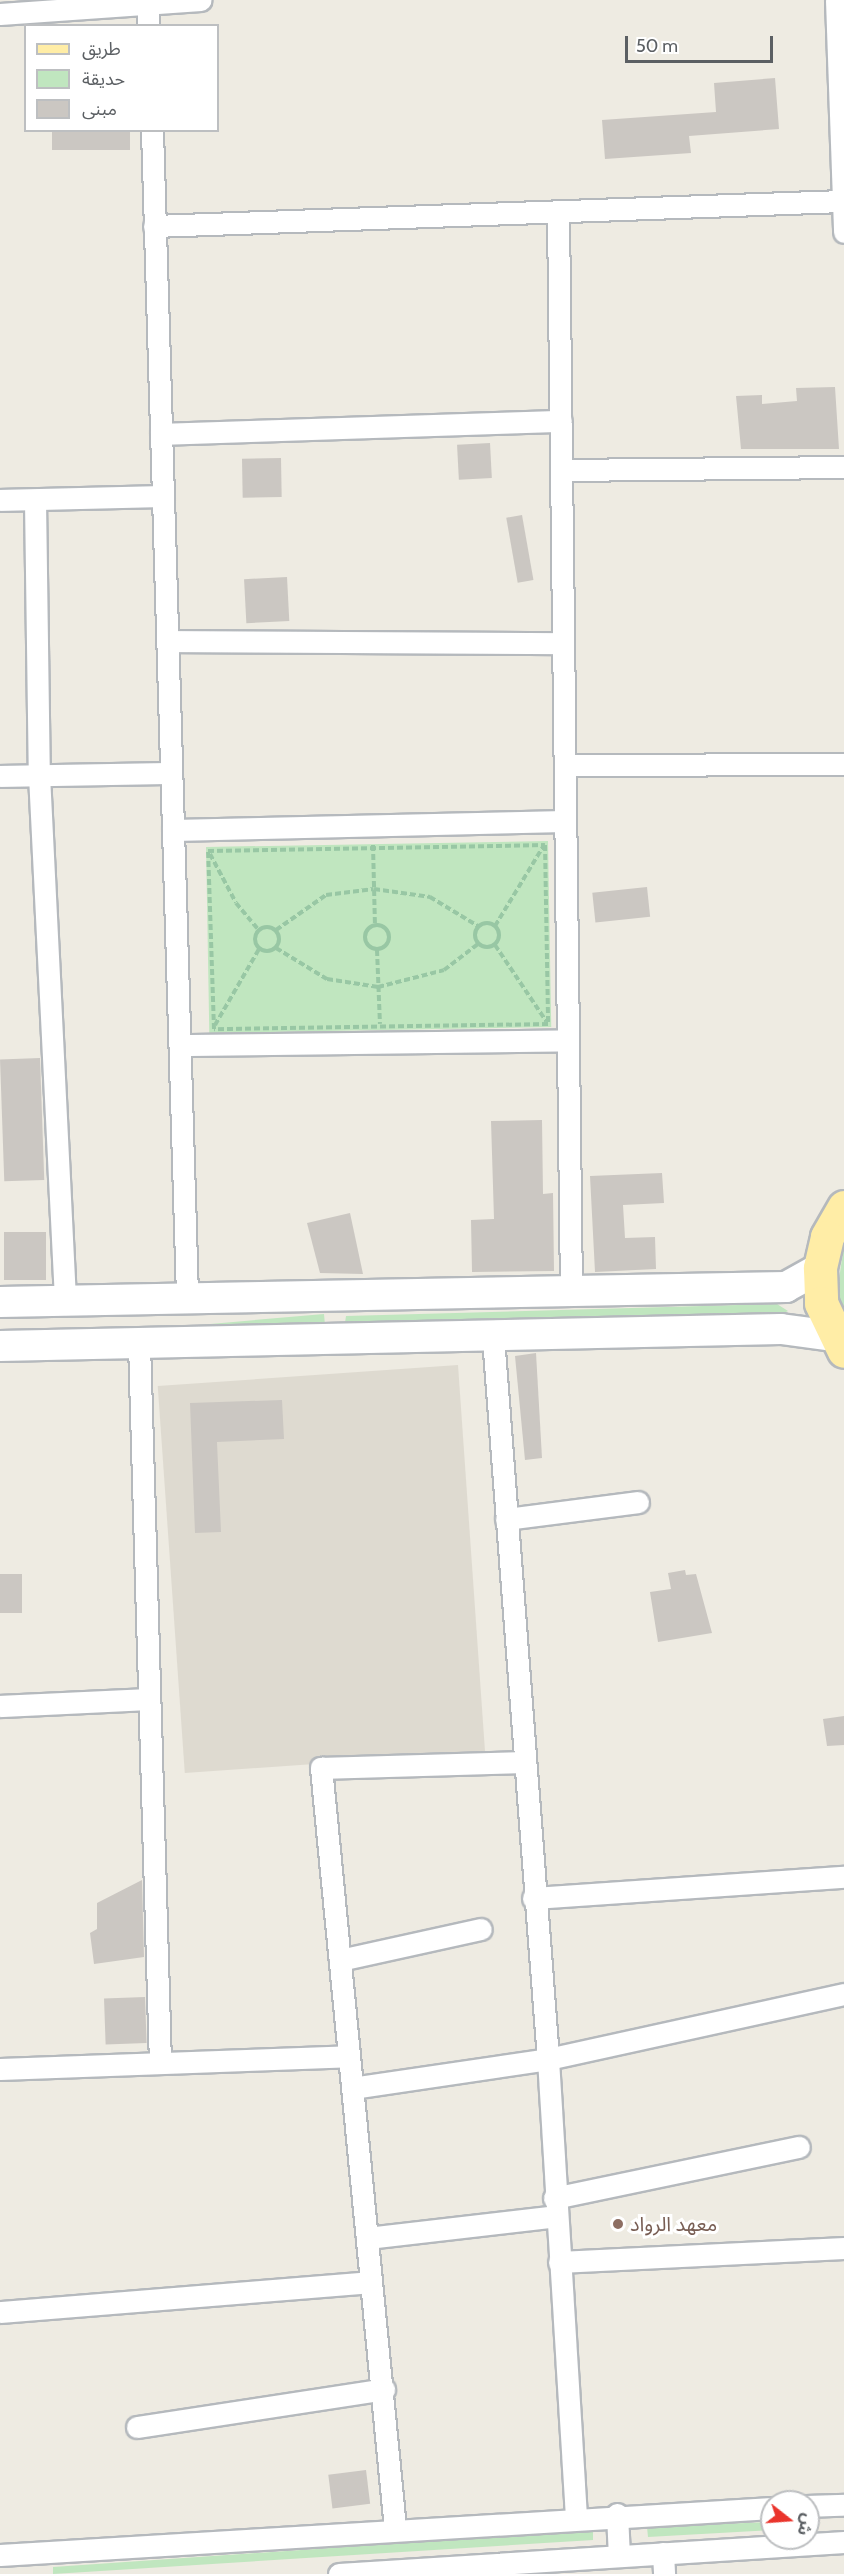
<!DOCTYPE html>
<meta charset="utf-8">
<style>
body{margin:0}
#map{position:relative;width:844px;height:2574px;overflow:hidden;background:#eeebe2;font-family:Cabin,"Noto Sans Arabic",sans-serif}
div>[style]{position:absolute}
.education>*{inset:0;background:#dedad0;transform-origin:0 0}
.green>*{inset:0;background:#c0e6bf;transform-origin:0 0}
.building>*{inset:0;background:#cbc7c2;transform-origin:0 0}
.path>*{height:4px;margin-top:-2px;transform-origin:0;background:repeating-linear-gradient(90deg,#98c7a4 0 6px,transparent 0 9px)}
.path>.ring{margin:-2px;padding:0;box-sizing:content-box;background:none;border:4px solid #98c7a4;border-radius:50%}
.roads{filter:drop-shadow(2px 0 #b5b9bd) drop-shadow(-2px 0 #b5b9bd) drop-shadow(0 2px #b5b9bd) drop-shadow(0 -2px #b5b9bd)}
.minor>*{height:21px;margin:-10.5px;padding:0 10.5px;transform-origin:10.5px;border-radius:10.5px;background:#fff}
.secondary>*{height:30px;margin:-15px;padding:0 15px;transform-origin:15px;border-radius:15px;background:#fff}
.primary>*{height:33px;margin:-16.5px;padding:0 16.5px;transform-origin:16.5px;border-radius:16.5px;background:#ffeda6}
.dots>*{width:16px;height:16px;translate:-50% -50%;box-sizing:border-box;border:3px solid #fff;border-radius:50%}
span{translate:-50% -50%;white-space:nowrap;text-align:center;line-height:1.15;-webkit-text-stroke:6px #fff;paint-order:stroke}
.education-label{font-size:20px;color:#785e54}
.left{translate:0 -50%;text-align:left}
.legend{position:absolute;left:24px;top:24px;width:195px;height:108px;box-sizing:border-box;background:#fff;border:2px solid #bdbfc1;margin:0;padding:8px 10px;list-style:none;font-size:18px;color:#5b5f63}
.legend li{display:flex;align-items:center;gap:12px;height:30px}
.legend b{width:30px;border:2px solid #bdbfc1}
.north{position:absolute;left:760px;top:2490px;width:60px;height:60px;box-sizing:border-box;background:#fff;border:2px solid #bdbfc1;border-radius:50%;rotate:107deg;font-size:16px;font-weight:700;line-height:24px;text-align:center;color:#5b5f63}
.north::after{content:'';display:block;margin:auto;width:21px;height:27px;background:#ea342c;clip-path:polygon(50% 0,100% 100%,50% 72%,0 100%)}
.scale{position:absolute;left:625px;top:36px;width:148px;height:27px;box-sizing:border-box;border:3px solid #5b5f63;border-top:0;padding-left:8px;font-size:18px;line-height:21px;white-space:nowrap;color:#5b5f63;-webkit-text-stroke:4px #fff;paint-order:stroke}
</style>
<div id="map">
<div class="education">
<i style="left:458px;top:1365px;width:388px;height:301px;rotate:86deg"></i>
</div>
<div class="green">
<i style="left:548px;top:841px;width:186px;height:342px;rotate:89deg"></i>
<i style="clip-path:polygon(844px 1245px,844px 1317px,837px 1293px)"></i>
<i style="clip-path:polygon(777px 1304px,788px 1311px,773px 1318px,344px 1329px,346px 1316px)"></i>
<i style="left:324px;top:1314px;width:11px;height:324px;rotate:85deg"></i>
<i style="clip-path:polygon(772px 2522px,772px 2530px,648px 2537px,647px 2527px)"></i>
<i style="clip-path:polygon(593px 2530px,593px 2540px,53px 2574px,53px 2567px)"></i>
</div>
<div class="building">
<i style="clip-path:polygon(775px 78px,779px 129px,689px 136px,691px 153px,605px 159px,602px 120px,716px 112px,714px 83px)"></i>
<i style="left:52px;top:130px;width:78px;height:20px"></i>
<i style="clip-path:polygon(835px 387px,839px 449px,741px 449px,736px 396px,762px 395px,762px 404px,797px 401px,796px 388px)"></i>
<i style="left:490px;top:443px;width:35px;height:33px;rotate:87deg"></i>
<i style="left:281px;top:458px;width:39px;height:39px;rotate:89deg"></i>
<i style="left:522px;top:515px;width:66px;height:16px;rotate:80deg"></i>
<i style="left:287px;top:577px;width:44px;height:43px;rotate:87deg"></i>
<i style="left:647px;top:887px;width:30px;height:55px;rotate:84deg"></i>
<i style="left:40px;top:1058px;width:122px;height:40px;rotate:88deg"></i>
<i style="clip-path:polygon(542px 1120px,543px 1194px,553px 1193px,554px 1271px,472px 1272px,471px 1220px,494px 1219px,491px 1121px)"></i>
<i style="clip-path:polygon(662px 1173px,664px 1203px,623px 1205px,625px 1238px,655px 1237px,656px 1269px,595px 1272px,590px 1176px)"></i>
<i style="clip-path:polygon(350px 1213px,363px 1274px,320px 1273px,307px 1223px)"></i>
<i style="left:4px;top:1232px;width:42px;height:48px"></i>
<i style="clip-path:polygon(536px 1353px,542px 1458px,525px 1460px,515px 1356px)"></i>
<i style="clip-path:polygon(282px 1400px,284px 1439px,217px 1442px,221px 1532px,195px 1533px,190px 1403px)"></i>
<i style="clip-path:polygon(685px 1570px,686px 1575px,696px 1574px,712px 1633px,658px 1642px,650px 1592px,671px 1589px,668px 1573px)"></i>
<i style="left:0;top:1574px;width:22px;height:39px"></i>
<i style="clip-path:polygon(844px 1716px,844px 1745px,827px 1746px,823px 1719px)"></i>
<i style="clip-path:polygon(142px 1880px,144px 1957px,94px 1964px,90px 1933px,97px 1929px,97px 1903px)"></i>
<i style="left:145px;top:1997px;width:46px;height:41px;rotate:88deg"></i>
<i style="left:366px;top:2470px;width:34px;height:38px;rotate:83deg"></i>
</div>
<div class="path">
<i style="left:373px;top:845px;width:80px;rotate:88.6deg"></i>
<i style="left:545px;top:845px;width:179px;rotate:89deg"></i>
<i style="left:548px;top:1024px;width:334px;rotate:179.1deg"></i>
<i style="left:214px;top:1029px;width:178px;rotate:-91.9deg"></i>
<i style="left:208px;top:851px;width:337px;rotate:-1deg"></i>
<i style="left:210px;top:854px;width:55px;rotate:62deg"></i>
<i style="left:236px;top:903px;width:35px;rotate:50deg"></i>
<i class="ring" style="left:475px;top:923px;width:20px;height:20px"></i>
<i class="ring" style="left:365px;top:925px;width:20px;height:20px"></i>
<i style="left:495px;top:926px;width:95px;rotate:-58.8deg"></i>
<i class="ring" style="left:255px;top:927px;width:20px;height:20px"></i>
<i style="left:276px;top:930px;width:61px;rotate:-35deg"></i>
<i style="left:326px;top:895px;width:48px;rotate:-7.1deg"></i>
<i style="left:374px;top:889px;width:57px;rotate:8.1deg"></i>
<i style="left:430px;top:897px;width:56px;rotate:31.1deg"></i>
<i style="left:495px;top:945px;width:92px;rotate:56.1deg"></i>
<i style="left:276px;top:948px;width:60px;rotate:31.3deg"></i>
<i style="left:327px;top:979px;width:52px;rotate:8.9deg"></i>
<i style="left:378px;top:987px;width:68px;rotate:-14.4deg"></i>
<i style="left:444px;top:970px;width:43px;rotate:-37.4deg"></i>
<i style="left:377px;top:950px;width:74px;rotate:87.7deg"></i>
<i style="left:215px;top:1025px;width:88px;rotate:-59.9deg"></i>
</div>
<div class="roads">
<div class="minor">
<i style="left:836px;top:0;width:232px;rotate:88deg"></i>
<i style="left:148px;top:4px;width:22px;rotate:90deg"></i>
<i style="left:0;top:14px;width:201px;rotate:-4deg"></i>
<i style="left:152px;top:130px;width:1169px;rotate:88.28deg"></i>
<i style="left:558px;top:213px;width:1078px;rotate:89.31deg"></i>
<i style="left:154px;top:226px;width:690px;rotate:-2.08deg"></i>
<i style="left:161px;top:434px;width:400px;rotate:-1.9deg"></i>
<i style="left:561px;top:470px;width:283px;rotate:-0.6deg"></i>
<i style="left:0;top:500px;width:163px;rotate:-1.4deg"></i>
<i style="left:35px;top:500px;width:275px;rotate:89.2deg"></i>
<i style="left:39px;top:775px;width:526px;rotate:87.16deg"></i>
<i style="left:167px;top:641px;width:396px;rotate:0.3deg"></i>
<i style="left:565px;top:765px;width:279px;rotate:-0.2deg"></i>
<i style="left:0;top:776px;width:171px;rotate:-1deg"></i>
<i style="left:173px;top:830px;width:392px;rotate:-1.3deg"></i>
<i style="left:180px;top:1045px;width:388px;rotate:-0.7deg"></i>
<i style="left:493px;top:1337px;width:724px;rotate:85.64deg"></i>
<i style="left:548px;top:2059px;width:458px;rotate:86.5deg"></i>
<i style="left:139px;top:1343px;width:719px;rotate:88.33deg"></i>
<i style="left:506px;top:1519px;width:133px;rotate:-7.3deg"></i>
<i style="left:0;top:1706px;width:149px;rotate:-2.7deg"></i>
<i style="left:533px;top:1898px;width:312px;rotate:-3.9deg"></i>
<i style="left:340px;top:1960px;width:144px;rotate:-12.4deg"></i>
<i style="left:0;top:2069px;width:349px;rotate:-2.1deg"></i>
<i style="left:352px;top:2088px;width:198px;rotate:-8.4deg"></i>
<i style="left:548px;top:2059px;width:303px;rotate:-12.4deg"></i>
<i style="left:554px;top:2198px;width:250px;rotate:-11.8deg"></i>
<i style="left:367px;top:2238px;width:190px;rotate:-6.6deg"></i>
<i style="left:559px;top:2262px;width:285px;rotate:-2.8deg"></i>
<i style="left:0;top:2312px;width:372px;rotate:-4.6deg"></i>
<i style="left:137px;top:2427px;width:250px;rotate:-8.7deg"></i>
<i style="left:808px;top:2506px;width:36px;rotate:-2deg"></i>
<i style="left:617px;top:2514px;width:42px;rotate:87.3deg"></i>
<i style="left:395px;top:2528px;width:764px;rotate:-95.56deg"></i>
<i style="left:321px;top:1768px;width:202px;rotate:-1.7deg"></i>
<i style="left:663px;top:2553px;width:21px;rotate:87deg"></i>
<i style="left:0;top:2555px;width:773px;rotate:-3.48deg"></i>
<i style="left:339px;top:2574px;width:506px;rotate:-3.63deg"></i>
</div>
<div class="secondary">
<i style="left:0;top:1302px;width:786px;rotate:-1.09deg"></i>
<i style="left:786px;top:1287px;width:39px;rotate:-29deg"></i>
<i style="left:0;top:1346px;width:781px;rotate:-1.25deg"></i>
<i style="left:781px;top:1329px;width:52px;rotate:7.7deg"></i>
</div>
<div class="primary">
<i style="left:844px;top:1207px;width:34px;rotate:120deg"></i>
<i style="left:827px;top:1237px;width:32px;rotate:103deg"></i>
<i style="left:820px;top:1268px;width:35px;rotate:88deg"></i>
<i style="left:821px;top:1303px;width:53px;rotate:64.4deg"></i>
</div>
</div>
<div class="dots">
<i style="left:618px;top:2224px;background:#8d6e63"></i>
</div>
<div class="education-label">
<span class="left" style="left:630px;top:2224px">معهد الرواد</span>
</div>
<ul class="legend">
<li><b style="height:8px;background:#ffeda6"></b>طريق</li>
<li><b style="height:16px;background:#c0e6bf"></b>حديقة</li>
<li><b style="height:16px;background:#cbc7c2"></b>مبنى</li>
</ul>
<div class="north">ش</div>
<div class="scale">50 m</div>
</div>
